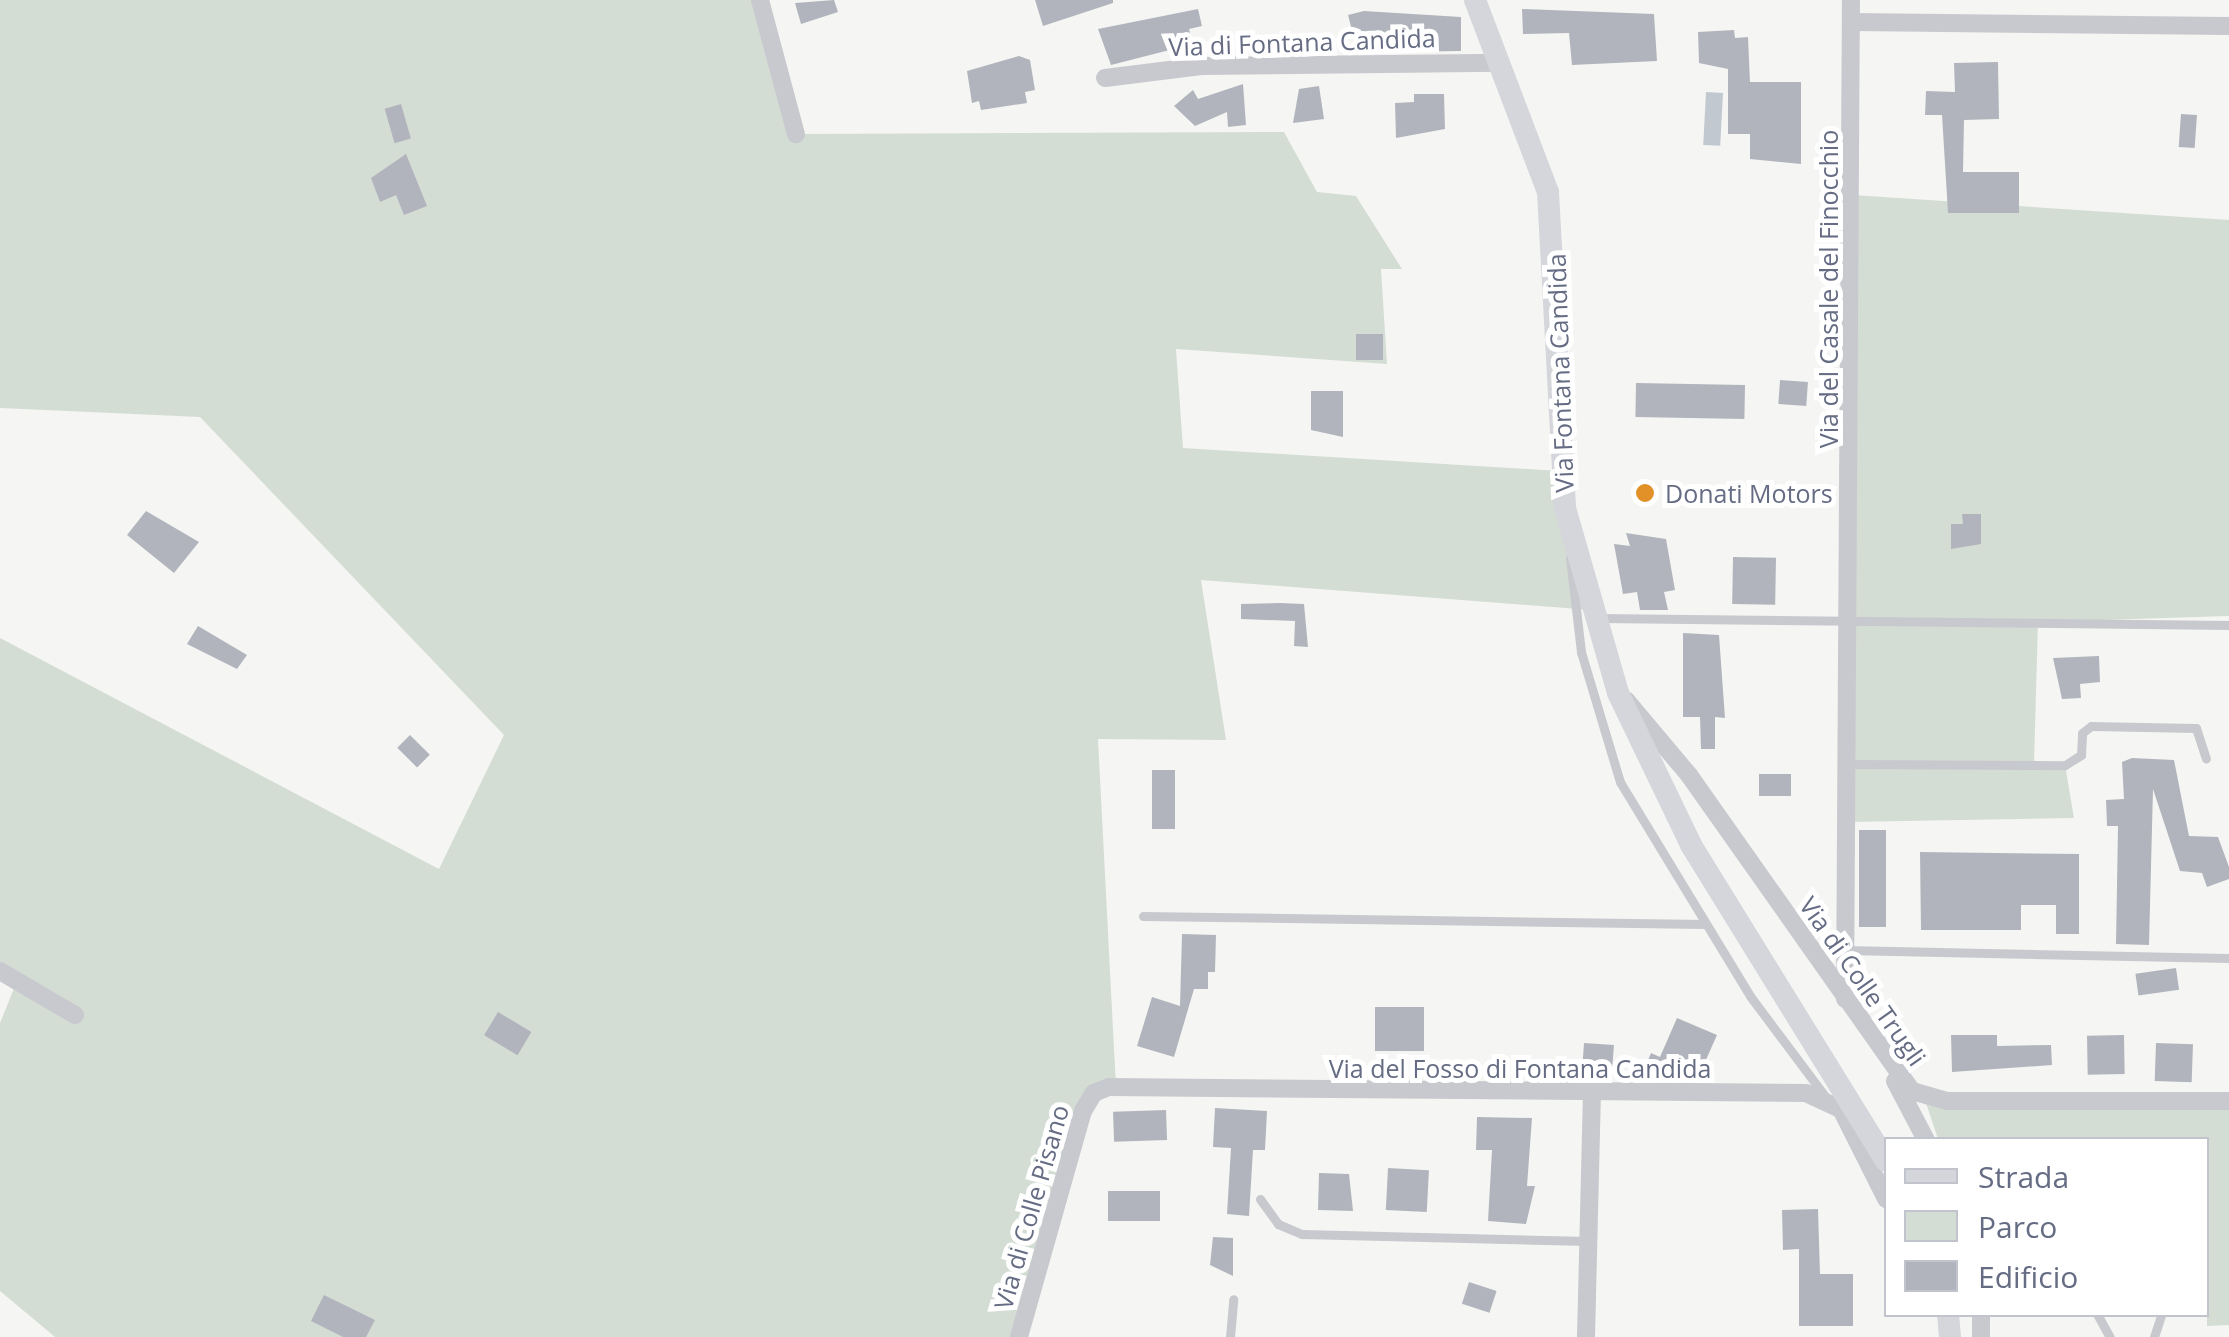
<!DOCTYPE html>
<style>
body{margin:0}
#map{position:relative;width:2229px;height:1337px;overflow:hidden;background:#f5f6f3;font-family:"Open Sans",sans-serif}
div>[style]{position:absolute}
.green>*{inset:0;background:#d4ddd4}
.water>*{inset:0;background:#c2c8d0;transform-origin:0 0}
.building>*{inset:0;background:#b1b4bc;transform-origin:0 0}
.lane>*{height:9px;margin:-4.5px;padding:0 4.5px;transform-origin:4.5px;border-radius:4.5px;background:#c8c9ce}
.street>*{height:18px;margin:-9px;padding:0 9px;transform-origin:9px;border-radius:9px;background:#c8c9ce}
.secondary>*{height:22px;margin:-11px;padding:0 11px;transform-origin:11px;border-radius:11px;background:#d4d6dc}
.dots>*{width:28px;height:28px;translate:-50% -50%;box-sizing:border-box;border:5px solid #fff;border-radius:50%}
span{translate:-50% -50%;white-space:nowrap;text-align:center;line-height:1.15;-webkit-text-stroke:10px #fff;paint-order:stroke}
.street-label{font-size:25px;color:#656c83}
.poi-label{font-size:25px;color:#656c83}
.left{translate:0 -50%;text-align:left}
.legend{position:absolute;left:1884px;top:1137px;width:325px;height:180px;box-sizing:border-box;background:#fff;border:2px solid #c1c4cd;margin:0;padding:12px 18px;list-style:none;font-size:30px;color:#656c83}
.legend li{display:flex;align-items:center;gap:20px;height:50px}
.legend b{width:50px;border:2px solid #c1c4cd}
</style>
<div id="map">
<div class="green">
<i style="clip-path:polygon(0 0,759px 0,797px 134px,1284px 132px,1317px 192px,1356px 196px,1402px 269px,1381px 269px,1387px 364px,1176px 349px,1183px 448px,1560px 471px,1591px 610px,1201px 580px,1226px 740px,1098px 739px,1116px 1087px,1094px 1093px,1019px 1337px,55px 1337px,0 1291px,0 1023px,17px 981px,0 971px,0 638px,439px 869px,504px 735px,200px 417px,0 408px)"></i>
<i style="clip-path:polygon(1853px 195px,2229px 220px,2229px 616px,2038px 622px,2034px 764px,2065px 765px,2074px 818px,1847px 822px)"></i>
<i style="clip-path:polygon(1924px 1097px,2229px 1101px,2229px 1325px,2207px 1326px,2206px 1140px,1938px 1139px)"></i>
</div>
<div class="water">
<i style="left:1706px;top:92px;width:17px;height:53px;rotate:3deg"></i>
</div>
<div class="building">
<i style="clip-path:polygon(834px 0,838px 12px,801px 24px,795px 3px)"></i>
<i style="clip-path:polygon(1035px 0,1113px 0,1113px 3px,1043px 26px)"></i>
<i style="clip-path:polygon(1198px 9px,1202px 26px,1189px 29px,1193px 44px,1111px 65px,1098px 29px)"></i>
<i style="clip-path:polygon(1522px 9px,1654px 14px,1657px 61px,1572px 65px,1569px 33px,1523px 34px)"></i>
<i style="clip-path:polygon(1364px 11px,1461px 17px,1461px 51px,1388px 52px,1388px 38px,1356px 46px,1348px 15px)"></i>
<i style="clip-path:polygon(1734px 30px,1735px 38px,1748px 37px,1750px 82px,1801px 82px,1801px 164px,1750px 159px,1750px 134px,1728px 134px,1728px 69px,1699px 63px,1698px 32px)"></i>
<i style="clip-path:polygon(1019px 56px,1030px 60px,1035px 90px,1025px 92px,1027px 103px,981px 110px,979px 101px,972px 103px,967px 71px)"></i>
<i style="clip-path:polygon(1998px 62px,1999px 119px,1964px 120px,1963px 172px,2019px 172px,2019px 213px,1948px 213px,1942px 115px,1925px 115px,1926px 91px,1955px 92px,1954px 63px)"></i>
<i style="clip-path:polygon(1243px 84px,1246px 125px,1228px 127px,1227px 112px,1195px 126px,1174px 106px,1193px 90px,1198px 99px)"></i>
<i style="clip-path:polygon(1319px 86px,1324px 119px,1293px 123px,1299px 89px)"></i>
<i style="clip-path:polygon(1414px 94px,1444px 94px,1445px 129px,1396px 138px,1395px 103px,1414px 102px)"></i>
<i style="left:401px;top:104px;width:36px;height:17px;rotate:74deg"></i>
<i style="left:2181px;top:114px;width:16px;height:33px;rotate:4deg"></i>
<i style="clip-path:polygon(406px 154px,427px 206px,404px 215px,396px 195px,380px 202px,371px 178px)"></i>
<i style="left:1356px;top:334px;width:27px;height:26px"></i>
<i style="left:1780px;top:380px;width:28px;height:24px;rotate:4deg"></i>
<i style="left:1636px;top:383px;width:109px;height:34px;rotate:1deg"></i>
<i style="clip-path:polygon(1311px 391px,1343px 391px,1343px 437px,1311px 430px)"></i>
<i style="clip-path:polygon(146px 511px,199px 542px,174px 573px,127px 535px)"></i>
<i style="clip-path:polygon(1962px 514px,1981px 514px,1981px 544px,1951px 549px,1951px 524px,1963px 524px)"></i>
<i style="clip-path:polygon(1626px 533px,1666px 539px,1675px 590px,1664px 592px,1668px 610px,1640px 610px,1637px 592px,1623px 594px,1614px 544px,1630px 546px)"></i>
<i style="left:1733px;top:557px;width:43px;height:47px;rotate:1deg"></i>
<i style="clip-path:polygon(1280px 603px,1304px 604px,1308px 647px,1294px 646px,1295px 621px,1241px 619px,1241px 604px)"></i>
<i style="clip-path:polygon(198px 626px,247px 655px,237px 669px,187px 644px)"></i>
<i style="clip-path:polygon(1683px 633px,1719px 635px,1725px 718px,1715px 717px,1715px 749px,1701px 749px,1700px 717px,1683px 717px)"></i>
<i style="clip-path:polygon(2099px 656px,2100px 682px,2080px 684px,2081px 698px,2062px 699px,2053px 658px)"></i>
<i style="left:410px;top:735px;width:28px;height:18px;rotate:45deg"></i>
<i style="clip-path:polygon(2132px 758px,2174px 760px,2189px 836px,2218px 837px,2229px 867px,2229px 879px,2207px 887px,2202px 873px,2180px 871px,2153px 789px,2149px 945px,2116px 944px,2118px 826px,2107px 826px,2106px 800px,2124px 799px,2122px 762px)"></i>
<i style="left:1152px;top:770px;width:23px;height:59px"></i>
<i style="left:1759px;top:774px;width:32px;height:22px"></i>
<i style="left:1859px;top:830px;width:27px;height:97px"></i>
<i style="clip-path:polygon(1920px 852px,2079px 854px,2079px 934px,2056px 934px,2056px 905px,2021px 905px,2021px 930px,1921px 930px)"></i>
<i style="clip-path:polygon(1182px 934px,1216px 935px,1215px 972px,1208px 972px,1208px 989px,1194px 989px,1174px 1057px,1137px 1046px,1152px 997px,1180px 1006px)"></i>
<i style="left:2176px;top:968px;width:22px;height:41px;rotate:82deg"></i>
<i style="left:1375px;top:1007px;width:49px;height:44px"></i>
<i style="left:498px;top:1012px;width:39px;height:27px;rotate:31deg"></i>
<i style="clip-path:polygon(1677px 1018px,1717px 1035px,1697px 1080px,1644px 1070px,1651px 1053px,1660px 1057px)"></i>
<i style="clip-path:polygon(1951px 1035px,1997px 1035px,1997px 1046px,2051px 1045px,2052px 1065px,1952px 1072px)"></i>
<i style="left:2124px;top:1035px;width:39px;height:37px;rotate:89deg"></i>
<i style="left:1584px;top:1043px;width:30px;height:35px;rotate:4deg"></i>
<i style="left:2156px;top:1043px;width:37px;height:38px;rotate:2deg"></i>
<i style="clip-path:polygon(1215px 1108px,1267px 1111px,1265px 1150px,1253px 1150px,1249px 1216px,1227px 1214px,1231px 1148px,1213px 1147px)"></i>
<i style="left:1166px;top:1110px;width:30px;height:53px;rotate:88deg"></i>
<i style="clip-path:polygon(1477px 1117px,1532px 1118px,1527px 1186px,1535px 1186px,1526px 1224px,1488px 1221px,1492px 1150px,1476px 1150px)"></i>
<i style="left:1388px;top:1168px;width:41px;height:42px;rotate:3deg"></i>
<i style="clip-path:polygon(1319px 1173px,1349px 1174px,1353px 1211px,1318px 1210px)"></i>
<i style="left:1160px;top:1191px;width:30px;height:52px;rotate:90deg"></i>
<i style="clip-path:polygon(1818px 1209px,1820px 1274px,1853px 1274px,1853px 1326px,1799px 1326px,1799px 1249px,1783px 1250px,1782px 1210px)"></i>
<i style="clip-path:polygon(1213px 1237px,1233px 1238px,1233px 1276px,1210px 1265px)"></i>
<i style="left:1469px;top:1282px;width:29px;height:23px;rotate:18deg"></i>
<i style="clip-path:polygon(324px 1295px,375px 1320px,366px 1337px,343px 1337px,311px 1321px)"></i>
</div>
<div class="lane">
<i style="left:1570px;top:558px;width:95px;rotate:83.3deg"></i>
<i style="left:1581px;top:652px;width:136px;rotate:73.3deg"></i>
<i style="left:1620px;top:782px;width:250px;rotate:58.7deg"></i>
<i style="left:1750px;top:996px;width:129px;rotate:53.2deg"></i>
<i style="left:1597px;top:618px;width:632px;rotate:0.63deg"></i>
<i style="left:1848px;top:764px;width:217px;rotate:0.3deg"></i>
<i style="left:2065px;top:765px;width:19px;rotate:-32deg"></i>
<i style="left:2081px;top:755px;width:22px;rotate:-87deg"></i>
<i style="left:2082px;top:733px;width:11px;rotate:-38deg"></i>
<i style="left:2091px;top:726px;width:105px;rotate:1.1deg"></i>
<i style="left:2196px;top:728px;width:32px;rotate:72deg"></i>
<i style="left:1143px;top:916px;width:562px;rotate:0.82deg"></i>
<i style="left:1846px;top:950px;width:383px;rotate:1.2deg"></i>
<i style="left:1260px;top:1199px;width:31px;rotate:54deg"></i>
<i style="left:1278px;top:1224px;width:26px;rotate:23deg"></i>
<i style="left:1302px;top:1234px;width:286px;rotate:1.4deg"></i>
<i style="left:2097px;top:1314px;width:26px;rotate:61deg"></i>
<i style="left:1230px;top:1337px;width:38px;rotate:-85deg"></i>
<i style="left:2154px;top:1337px;width:22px;rotate:-72deg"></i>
</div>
<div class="street">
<i style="left:760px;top:0;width:139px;rotate:75deg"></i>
<i style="left:1851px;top:22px;width:378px;rotate:0.6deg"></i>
<i style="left:1105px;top:78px;width:97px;rotate:-7.1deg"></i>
<i style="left:1201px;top:66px;width:300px;rotate:-0.6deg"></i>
<i style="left:1626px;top:700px;width:98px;rotate:50deg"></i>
<i style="left:1689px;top:775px;width:387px;rotate:54.8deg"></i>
<i style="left:1912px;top:1091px;width:36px;rotate:16deg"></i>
<i style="left:1947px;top:1101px;width:282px"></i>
<i style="left:0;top:971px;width:87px;rotate:30.4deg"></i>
<i style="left:1845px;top:999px;width:999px;rotate:-89.66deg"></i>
<i style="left:1895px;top:1081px;width:67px;rotate:62.3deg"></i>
<i style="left:1981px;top:1314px;width:23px;rotate:90deg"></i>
<i style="left:1019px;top:1337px;width:235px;rotate:-74.2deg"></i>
<i style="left:1083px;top:1111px;width:21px;rotate:-59deg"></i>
<i style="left:1094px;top:1093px;width:16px;rotate:-22deg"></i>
<i style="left:1109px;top:1087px;width:697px;rotate:0.49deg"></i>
<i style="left:1806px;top:1093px;width:38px;rotate:25deg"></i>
<i style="left:1841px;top:1109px;width:101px;rotate:63.4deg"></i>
<i style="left:1586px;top:1337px;width:240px;rotate:-88.6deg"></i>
</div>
<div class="secondary">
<i style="left:1475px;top:0;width:205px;rotate:69.2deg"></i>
<i style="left:1548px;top:192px;width:316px;rotate:86.9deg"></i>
<i style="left:1565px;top:508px;width:192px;rotate:74deg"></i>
<i style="left:1618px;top:693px;width:169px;rotate:64.3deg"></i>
<i style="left:1691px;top:845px;width:371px;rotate:58.3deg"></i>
<i style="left:1948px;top:1314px;width:23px;rotate:85deg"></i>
</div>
<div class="dots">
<i style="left:1645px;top:493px;background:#e19127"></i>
</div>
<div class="street-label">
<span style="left:1302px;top:42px;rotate:-2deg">Via di Fontana Candida</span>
<span style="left:1828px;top:289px;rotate:-90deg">Via del Casale del Finocchio</span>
<span style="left:1560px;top:373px;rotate:-92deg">Via Fontana Candida</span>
<span style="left:1863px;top:981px;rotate:55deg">Via di Colle Trugli</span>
<span style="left:1520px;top:1068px">Via del Fosso di Fontana Candida</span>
<span style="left:1031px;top:1207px;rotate:-74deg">Via di Colle Pisano</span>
</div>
<div class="poi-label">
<span class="left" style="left:1665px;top:493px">Donati Motors</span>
</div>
<ul class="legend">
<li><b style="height:12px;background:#d4d6dc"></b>Strada</li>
<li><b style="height:28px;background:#d4ddd4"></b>Parco</li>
<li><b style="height:28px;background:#b1b4bc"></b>Edificio</li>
</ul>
</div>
